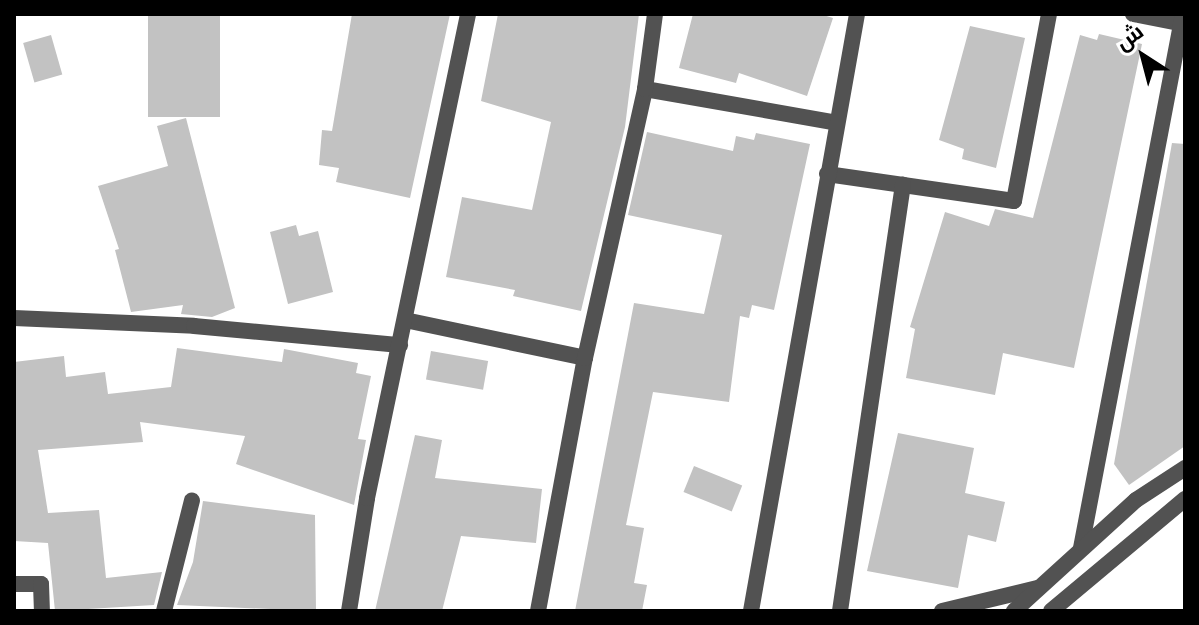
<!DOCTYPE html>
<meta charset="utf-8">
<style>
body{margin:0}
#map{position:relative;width:1199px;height:625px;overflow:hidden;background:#fff;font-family:"Space Grotesk",Cairo,sans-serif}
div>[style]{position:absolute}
.building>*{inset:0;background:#c2c2c2;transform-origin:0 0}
.street>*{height:16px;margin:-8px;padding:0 8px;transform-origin:8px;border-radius:8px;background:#525252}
span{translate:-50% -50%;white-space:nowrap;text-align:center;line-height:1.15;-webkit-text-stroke:8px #fff;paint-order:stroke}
.frame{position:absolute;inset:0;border:16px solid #000;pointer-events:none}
.north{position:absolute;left:1103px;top:16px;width:80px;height:80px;-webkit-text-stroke:6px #fff;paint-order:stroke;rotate:324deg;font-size:22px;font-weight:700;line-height:32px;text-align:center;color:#000}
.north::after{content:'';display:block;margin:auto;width:28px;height:36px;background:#000;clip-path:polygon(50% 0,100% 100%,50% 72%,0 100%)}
</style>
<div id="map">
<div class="building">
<i style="left:148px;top:14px;width:72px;height:103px"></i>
<i style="clip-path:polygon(352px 14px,450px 14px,410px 198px,336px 182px,339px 168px,319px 165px,322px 130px,332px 131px)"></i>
<i style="clip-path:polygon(498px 14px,639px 14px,625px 127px,581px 311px,513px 296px,515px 290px,446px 277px,462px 197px,532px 210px,551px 122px,481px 101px)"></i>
<i style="clip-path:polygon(693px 14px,820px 14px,833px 18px,807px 96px,739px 73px,736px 83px,679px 68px)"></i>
<i style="clip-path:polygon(970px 26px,1025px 38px,996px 168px,962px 159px,964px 149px,939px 140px)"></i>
<i style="clip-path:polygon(1099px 34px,1142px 44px,1074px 368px,1003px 353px,995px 395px,906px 378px,915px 329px,910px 327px,945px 212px,989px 226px,995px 209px,1033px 218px,1080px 35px,1097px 40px)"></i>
<i style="left:51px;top:35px;width:41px;height:29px;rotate:74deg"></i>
<i style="clip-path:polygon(186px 118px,235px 308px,212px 317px,181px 314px,183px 305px,131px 312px,115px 250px,119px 249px,98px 186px,168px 166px,157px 126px)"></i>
<i style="clip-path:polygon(647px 132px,733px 151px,736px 136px,754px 140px,756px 133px,810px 144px,774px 310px,752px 305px,749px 318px,740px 316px,729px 402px,653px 392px,626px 525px,644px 528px,634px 583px,647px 585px,642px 611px,575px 611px,634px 303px,704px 314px,722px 235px,628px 215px)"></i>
<i style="clip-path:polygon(1172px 143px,1185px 144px,1185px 446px,1129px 485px,1114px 464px)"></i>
<i style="clip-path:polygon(296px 225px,299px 236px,318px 231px,333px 292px,288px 304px,270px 232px)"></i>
<i style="clip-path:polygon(177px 348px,282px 362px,284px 349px,358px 363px,356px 373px,371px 376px,358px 439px,366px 440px,354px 505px,236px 464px,245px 436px,140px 422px,143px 442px,38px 450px,48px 513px,99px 510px,106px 578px,162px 572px,154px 605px,55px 611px,48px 543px,14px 541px,14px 362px,64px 356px,66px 377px,105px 372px,108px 394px,171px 387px)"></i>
<i style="left:431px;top:351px;width:58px;height:29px;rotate:10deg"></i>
<i style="clip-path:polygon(898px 433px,974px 448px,965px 493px,1005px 502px,996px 542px,968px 535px,958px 588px,867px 571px)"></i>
<i style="clip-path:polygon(415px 435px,442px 440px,435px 478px,542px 489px,536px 543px,461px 536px,442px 611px,375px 611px)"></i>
<i style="left:694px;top:466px;width:52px;height:28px;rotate:22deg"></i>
<i style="clip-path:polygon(203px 501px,315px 515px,316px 611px,177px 605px,193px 562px)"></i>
</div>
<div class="street">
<i style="left:1133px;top:14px;width:53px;rotate:10.9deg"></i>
<i style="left:645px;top:89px;width:195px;rotate:10deg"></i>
<i style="left:827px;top:174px;width:189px;rotate:8.2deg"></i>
<i style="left:1014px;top:201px;width:190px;rotate:-79.4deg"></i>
<i style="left:14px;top:318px;width:180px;rotate:2.5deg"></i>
<i style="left:194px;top:326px;width:207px;rotate:5.3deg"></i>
<i style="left:405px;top:320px;width:184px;rotate:11.9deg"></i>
<i style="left:1081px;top:548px;width:544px;rotate:-79.19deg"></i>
<i style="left:14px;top:584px;width:27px"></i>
<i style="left:41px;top:584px;width:27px;rotate:88deg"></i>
<i style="left:164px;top:611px;width:114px;rotate:-75.8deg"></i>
<i style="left:349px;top:611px;width:114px;rotate:-80.9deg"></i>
<i style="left:367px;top:498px;width:494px;rotate:-78.2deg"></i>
<i style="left:538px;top:611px;width:257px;rotate:-79.5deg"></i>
<i style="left:585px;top:358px;width:276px;rotate:-77.4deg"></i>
<i style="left:645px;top:89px;width:76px;rotate:-82.4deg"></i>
<i style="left:751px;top:611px;width:606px;rotate:-79.93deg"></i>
<i style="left:840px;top:611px;width:431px;rotate:-81.6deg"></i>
<i style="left:942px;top:611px;width:99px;rotate:-13.5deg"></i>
<i style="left:1014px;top:611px;width:165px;rotate:-42.3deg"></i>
<i style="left:1136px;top:500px;width:59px;rotate:-33.1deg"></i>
<i style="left:1051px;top:611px;width:175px;rotate:-39.9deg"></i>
</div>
<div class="frame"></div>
<div class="north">ش</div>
</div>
